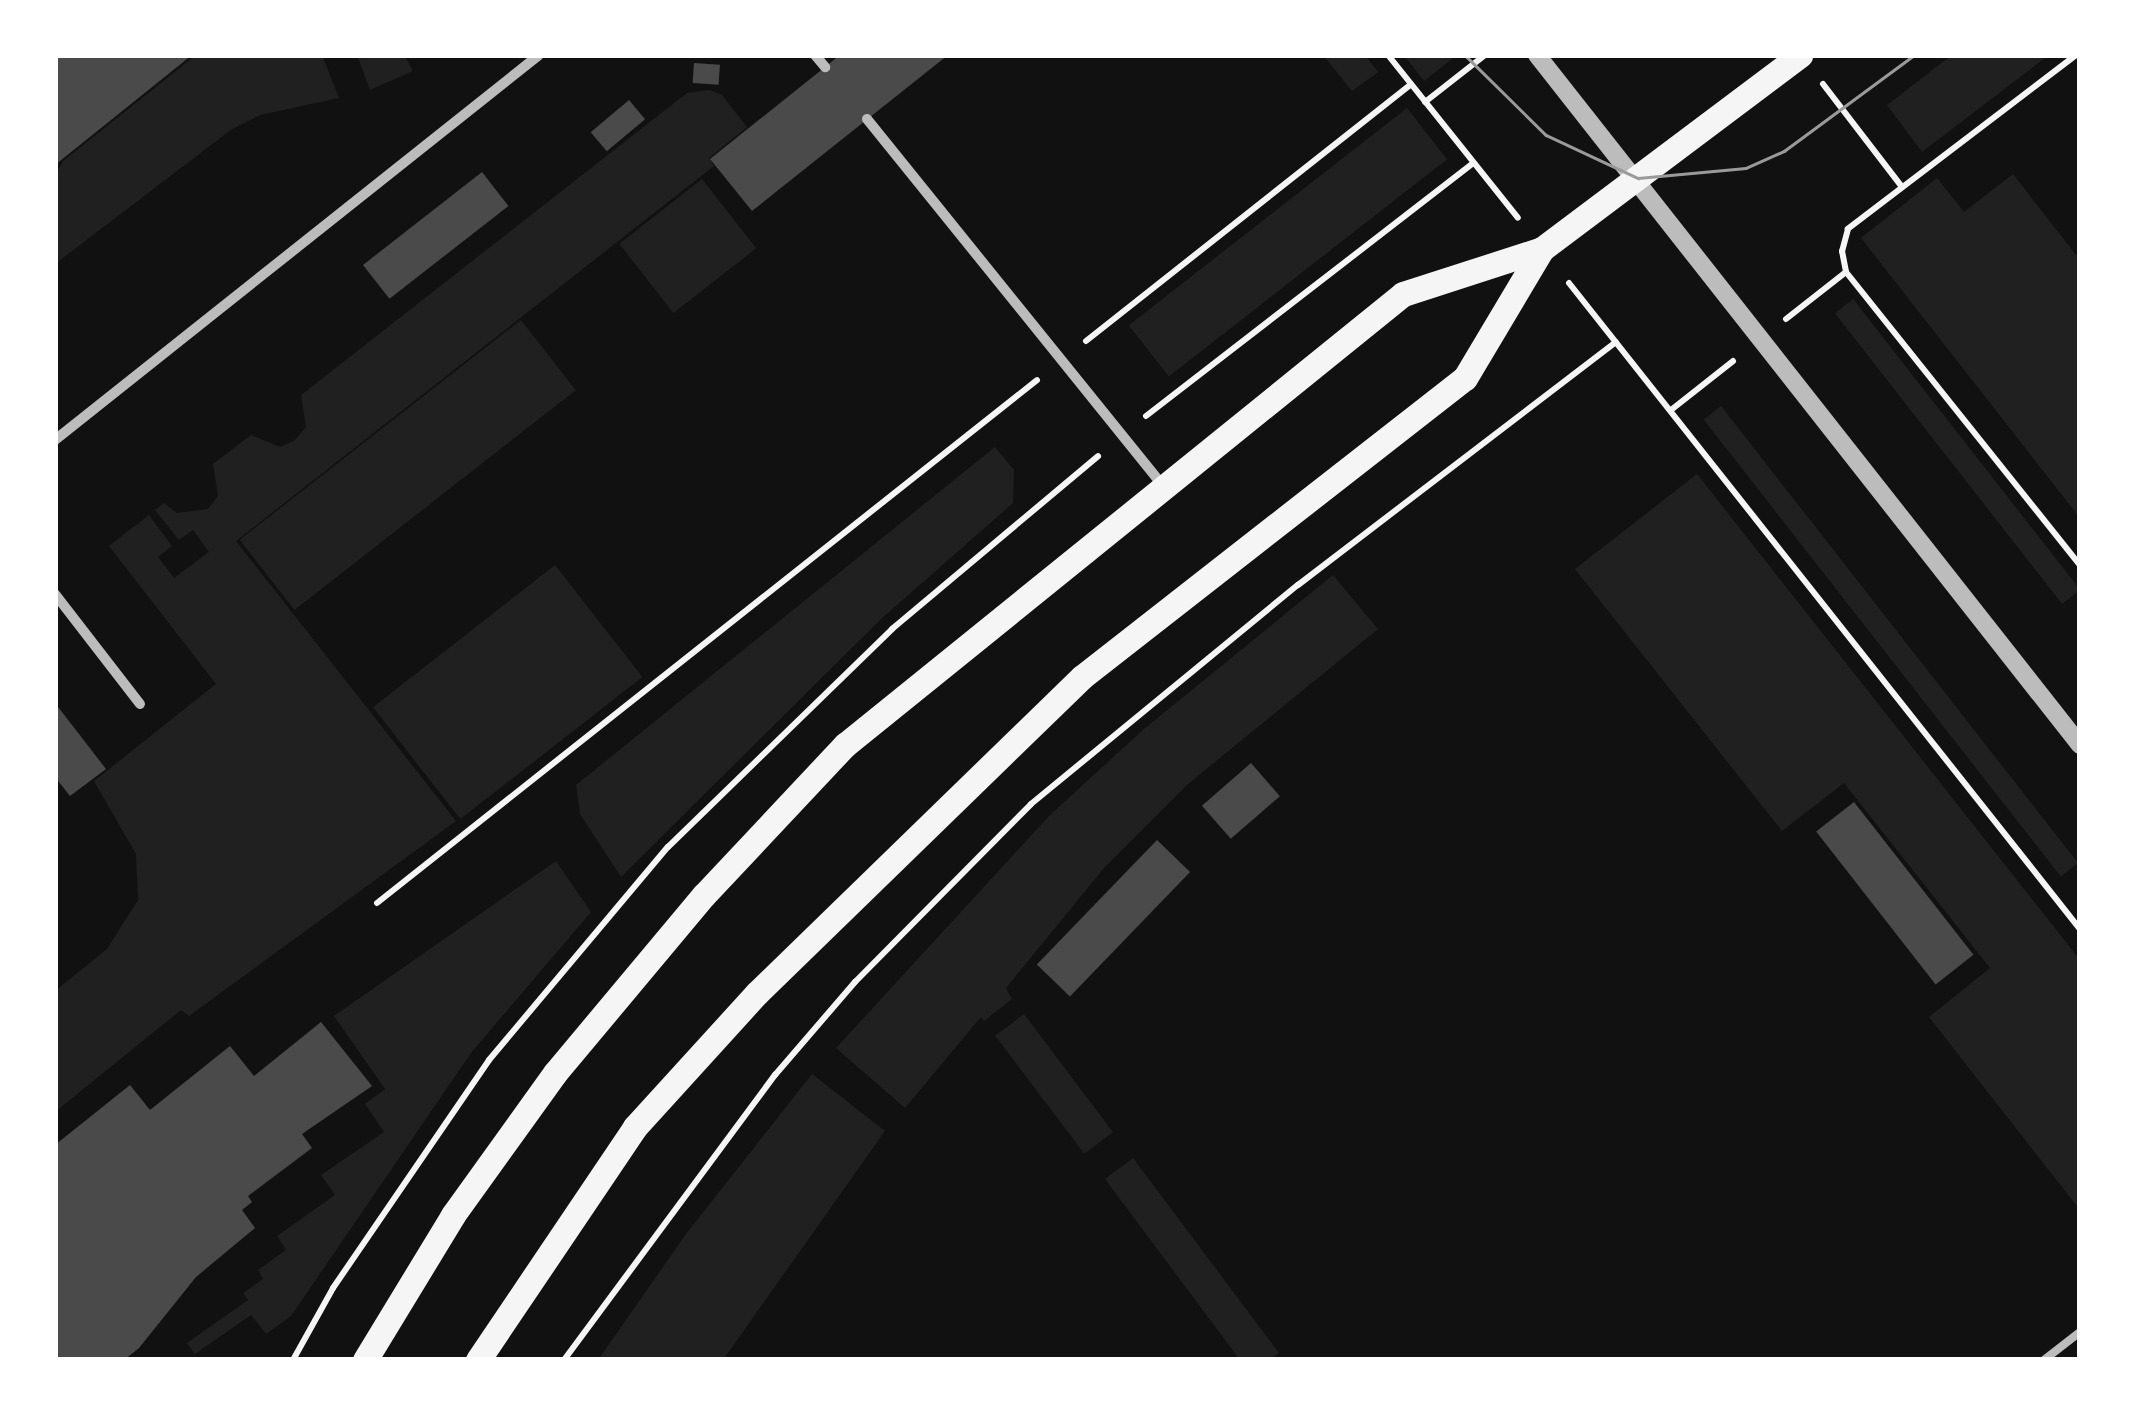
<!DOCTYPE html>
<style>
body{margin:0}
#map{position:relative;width:2135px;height:1415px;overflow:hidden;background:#111;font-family:Quicksand,sans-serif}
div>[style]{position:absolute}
.green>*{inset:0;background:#202020;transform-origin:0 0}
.building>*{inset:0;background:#4a4a4a;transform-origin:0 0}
.path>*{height:6px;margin:-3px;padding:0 3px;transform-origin:3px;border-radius:3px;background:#f5f5f5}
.service>*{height:8px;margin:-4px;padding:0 4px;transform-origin:4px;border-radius:4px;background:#bcbcbc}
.minor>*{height:10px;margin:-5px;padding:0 5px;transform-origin:5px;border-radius:5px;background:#bcbcbc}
.tertiary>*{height:18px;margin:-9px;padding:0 9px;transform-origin:9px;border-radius:9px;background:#bcbcbc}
.primary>*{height:25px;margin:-12.5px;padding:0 12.5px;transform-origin:12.5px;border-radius:12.5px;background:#f5f5f5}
.tram>*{height:2.5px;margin:-1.25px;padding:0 1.25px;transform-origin:1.25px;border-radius:1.25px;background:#9a9a9a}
span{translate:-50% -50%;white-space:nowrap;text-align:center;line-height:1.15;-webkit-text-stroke:10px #fff;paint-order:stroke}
.frame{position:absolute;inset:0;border:58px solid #fff;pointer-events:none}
</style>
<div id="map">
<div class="green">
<i style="clip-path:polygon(196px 55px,322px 55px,339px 98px,260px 115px,232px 129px,55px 264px,55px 176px,63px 161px)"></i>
<i style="clip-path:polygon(357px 55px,404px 55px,413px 71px,370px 90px)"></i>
<i style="clip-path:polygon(1323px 55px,1365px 55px,1378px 72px,1352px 91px)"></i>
<i style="clip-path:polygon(1404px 55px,1457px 55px,1424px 81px)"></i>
<i style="clip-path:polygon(1952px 55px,2049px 55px,1922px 152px,1887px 105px)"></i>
<i style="clip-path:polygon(709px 90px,722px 95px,747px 127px,709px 158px,714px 166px,236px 541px,456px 821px,189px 1016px,181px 1010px,55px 1112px,55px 991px,107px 949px,138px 900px,136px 854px,94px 781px,216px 684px,109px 546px,149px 515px,172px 546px,158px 557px,174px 578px,209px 552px,193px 530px,179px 540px,155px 510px,164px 503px,177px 513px,208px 509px,218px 496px,213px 464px,251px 435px,280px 447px,295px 440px,306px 427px,301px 395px,687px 93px)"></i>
<i style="left:1407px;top:108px;width:65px;height:353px;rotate:52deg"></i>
<i style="clip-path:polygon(2013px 174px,2080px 260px,2080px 518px,1861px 238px,1937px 178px,1964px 212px)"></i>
<i style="left:702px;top:179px;width:88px;height:105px;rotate:52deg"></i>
<i style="left:1853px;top:299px;width:369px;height:23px;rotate:52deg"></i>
<i style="left:521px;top:320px;width:89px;height:357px;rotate:52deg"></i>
<i style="left:1721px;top:406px;width:580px;height:22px;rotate:52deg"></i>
<i style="clip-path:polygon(995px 447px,1014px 470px,1013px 503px,881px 619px,621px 877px,580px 814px,576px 785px)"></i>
<i style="clip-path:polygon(1697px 474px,2080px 960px,2080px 1210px,1929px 1017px,1990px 968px,1844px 783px,1782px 831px,1575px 569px)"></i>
<i style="left:555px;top:565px;width:142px;height:231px;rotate:52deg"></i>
<i style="clip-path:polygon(1333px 575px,1378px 629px,1188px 784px,1104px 868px,1006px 988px,1012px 999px,984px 1021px,981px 1017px,905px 1108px,836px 1048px,1050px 815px,1144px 729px)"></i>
<i style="clip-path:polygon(556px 861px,591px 912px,471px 1053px,291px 1316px,266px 1334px,251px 1315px,195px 1354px,187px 1343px,248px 1300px,243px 1293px,263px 1279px,258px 1270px,286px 1250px,277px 1236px,335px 1195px,321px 1175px,384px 1132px,365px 1104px,385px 1089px,334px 1016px)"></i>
<i style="left:1024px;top:1014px;width:148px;height:36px;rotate:53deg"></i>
<i style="clip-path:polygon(812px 1074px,885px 1131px,723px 1360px,598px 1360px,686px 1234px)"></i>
<i style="clip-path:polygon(1133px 1158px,1279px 1353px,1269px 1360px,1240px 1360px,1105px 1179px)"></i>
</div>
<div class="building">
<i style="clip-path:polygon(55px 55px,192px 55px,55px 165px)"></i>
<i style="clip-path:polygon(840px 55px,948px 55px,752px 211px,710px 159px)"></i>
<i style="left:694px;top:63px;width:26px;height:20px;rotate:4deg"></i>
<i style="left:629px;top:100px;width:25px;height:50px;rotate:50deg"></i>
<i style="left:482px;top:172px;width:43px;height:151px;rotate:52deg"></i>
<i style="clip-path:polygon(55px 703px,106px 769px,70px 796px,55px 777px)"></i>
<i style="left:1251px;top:763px;width:44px;height:65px;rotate:49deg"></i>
<i style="left:1854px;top:802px;width:194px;height:48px;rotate:52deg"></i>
<i style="left:1157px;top:840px;width:46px;height:173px;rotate:44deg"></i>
<i style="clip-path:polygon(321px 1022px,372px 1086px,302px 1134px,312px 1148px,248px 1196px,252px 1202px,242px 1210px,255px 1228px,196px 1277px,139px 1348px,124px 1360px,55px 1360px,55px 1145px,130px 1085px,150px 1110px,230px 1046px,254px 1076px)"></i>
</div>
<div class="path">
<i style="left:1388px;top:55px;width:208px;rotate:51.4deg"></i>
<i style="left:2076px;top:55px;width:287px;rotate:142.7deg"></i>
<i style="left:1848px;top:229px;width:23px;rotate:105deg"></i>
<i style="left:1842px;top:251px;width:21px;rotate:79deg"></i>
<i style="left:1846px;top:272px;width:375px;rotate:51.4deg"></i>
<i style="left:1823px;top:84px;width:130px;rotate:52.5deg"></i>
<i style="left:1425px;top:102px;width:76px;rotate:-38.1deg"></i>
<i style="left:1569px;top:283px;width:824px;rotate:51.66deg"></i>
<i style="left:1786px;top:319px;width:76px;rotate:-38.1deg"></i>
<i style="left:1086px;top:341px;width:414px;rotate:-38.3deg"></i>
<i style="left:1671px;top:410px;width:79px;rotate:-38.3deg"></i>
<i style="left:1146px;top:416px;width:413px;rotate:-37.7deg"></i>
<i style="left:377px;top:903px;width:842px;rotate:-38.39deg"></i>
<i style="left:293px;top:1360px;width:82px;rotate:-60.9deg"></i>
<i style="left:333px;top:1288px;width:276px;rotate:-55.6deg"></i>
<i style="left:489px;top:1060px;width:278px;rotate:-50deg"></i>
<i style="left:668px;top:847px;width:313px;rotate:-44.2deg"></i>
<i style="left:892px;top:629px;width:269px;rotate:-40deg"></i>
<i style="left:564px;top:1360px;width:355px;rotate:-53.5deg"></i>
<i style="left:775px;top:1075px;width:123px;rotate:-49.3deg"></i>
<i style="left:855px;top:982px;width:250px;rotate:-45.3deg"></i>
<i style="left:1031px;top:804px;width:345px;rotate:-39.4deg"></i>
<i style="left:1298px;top:585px;width:400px;rotate:-37.4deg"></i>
</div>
<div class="service">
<i style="left:2044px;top:1360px;width:46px;rotate:-37.9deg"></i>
</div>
<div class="minor">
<i style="left:815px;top:55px;width:16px;rotate:50deg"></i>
<i style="left:867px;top:119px;width:469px;rotate:51.1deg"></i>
<i style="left:55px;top:440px;width:618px;rotate:-38.5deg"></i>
<i style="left:55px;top:594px;width:139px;rotate:52.3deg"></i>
</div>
<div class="tertiary">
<i style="left:1537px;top:55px;width:878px;rotate:51.8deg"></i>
</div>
<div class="primary">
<i style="left:365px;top:1360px;width:170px;rotate:-58.7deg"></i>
<i style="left:453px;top:1215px;width:175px;rotate:-54.3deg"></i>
<i style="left:555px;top:1073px;width:232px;rotate:-50.1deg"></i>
<i style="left:704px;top:895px;width:206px;rotate:-46.8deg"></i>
<i style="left:845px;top:745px;width:717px;rotate:-38.95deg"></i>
<i style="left:1403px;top:294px;width:146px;rotate:-17.9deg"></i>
<i style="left:1542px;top:249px;width:323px;rotate:-36.9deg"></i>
<i style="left:478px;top:1360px;width:281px;rotate:-56deg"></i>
<i style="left:635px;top:1127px;width:181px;rotate:-47.7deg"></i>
<i style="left:757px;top:993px;width:453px;rotate:-44.2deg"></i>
<i style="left:1082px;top:677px;width:486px;rotate:-38deg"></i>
<i style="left:1465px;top:378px;width:150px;rotate:-59.2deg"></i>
</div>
<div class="tram">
<i style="left:1465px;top:55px;width:114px;rotate:44.6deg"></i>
<i style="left:1546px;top:135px;width:102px;rotate:25.1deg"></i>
<i style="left:1638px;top:178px;width:108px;rotate:-5.3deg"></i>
<i style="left:1746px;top:168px;width:42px;rotate:-24.1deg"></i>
<i style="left:1784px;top:151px;width:162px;rotate:-36.4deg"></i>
</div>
<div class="frame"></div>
</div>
